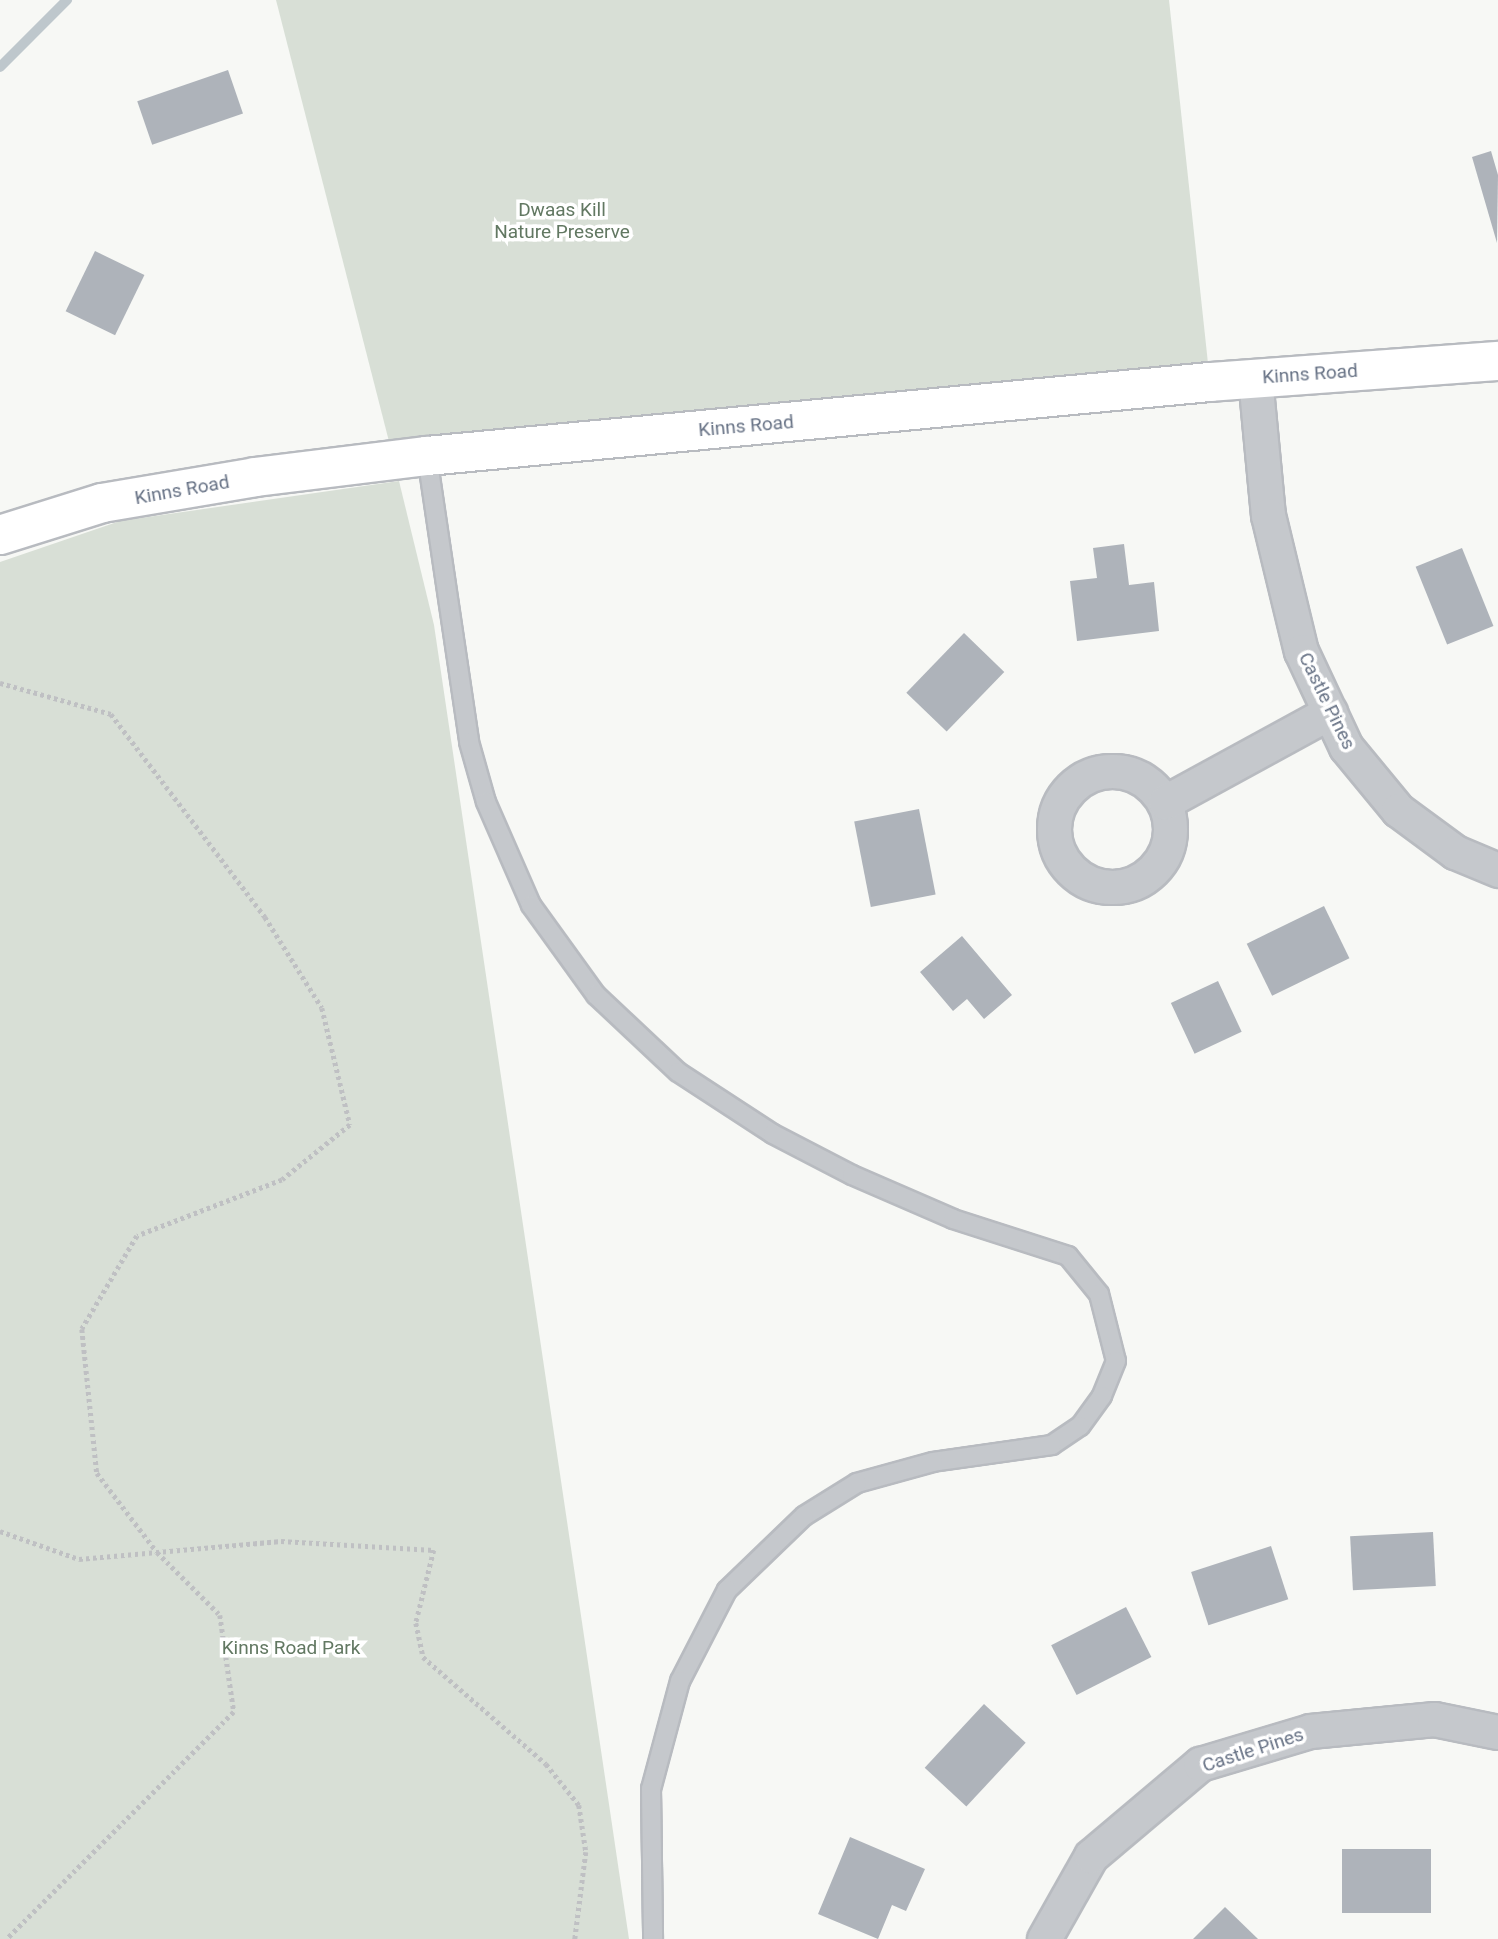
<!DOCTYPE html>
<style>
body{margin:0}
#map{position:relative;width:1498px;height:1939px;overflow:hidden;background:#f7f8f5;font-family:Roboto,sans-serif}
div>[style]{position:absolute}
.green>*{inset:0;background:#d8dfd6}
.stream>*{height:10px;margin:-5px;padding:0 5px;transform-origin:5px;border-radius:5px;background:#bec7cc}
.building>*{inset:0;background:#aeb3ba;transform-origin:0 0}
.path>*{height:4.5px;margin-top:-2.25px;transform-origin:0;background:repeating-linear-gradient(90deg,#bfc0c3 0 3.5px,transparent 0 7px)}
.roads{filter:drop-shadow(2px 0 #b8bbc0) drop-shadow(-2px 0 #b8bbc0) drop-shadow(0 2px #b8bbc0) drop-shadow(0 -2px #b8bbc0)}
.lane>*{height:18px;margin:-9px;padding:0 9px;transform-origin:9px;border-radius:9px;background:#c5c8cc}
.street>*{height:33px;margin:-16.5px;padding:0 16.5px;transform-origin:16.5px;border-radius:16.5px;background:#c5c8cc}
.street>.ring{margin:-16.5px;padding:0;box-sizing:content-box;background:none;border:33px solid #c5c8cc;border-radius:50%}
.secondary>*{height:38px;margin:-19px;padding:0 19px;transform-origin:19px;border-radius:19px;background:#fff}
span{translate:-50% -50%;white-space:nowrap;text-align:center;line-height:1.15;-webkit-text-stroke:7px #fff;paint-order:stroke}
.park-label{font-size:19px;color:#627862}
.street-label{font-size:19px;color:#677285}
</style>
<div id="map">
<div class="green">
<i style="clip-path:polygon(276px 0,1169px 0,1210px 382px,394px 461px)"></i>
<i style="clip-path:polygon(399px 481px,434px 625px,629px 1939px,0 1939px,0 562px,120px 521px)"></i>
</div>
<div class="stream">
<i style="left:0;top:67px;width:95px;rotate:-45deg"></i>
</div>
<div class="building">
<i style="left:228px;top:70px;width:46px;height:96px;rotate:71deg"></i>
<i style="clip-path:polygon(1491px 151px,1498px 175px,1497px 243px,1472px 157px)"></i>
<i style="left:95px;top:251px;width:55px;height:67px;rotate:26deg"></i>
<i style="clip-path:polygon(1124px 544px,1129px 585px,1154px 582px,1159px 631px,1077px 641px,1070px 581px,1097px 578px,1093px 548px)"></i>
<i style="left:1462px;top:548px;width:84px;height:50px;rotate:68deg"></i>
<i style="left:964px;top:633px;width:56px;height:83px;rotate:44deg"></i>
<i style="left:919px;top:809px;width:87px;height:66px;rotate:79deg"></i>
<i style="left:1324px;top:906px;width:58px;height:86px;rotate:64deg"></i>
<i style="clip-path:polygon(962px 936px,1012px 995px,984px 1019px,967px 999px,953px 1011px,920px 972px)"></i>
<i style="left:1218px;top:981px;width:56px;height:52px;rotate:65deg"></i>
<i style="left:1433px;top:1532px;width:54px;height:83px;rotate:87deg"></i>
<i style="left:1271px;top:1546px;width:56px;height:84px;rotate:72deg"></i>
<i style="left:1126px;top:1607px;width:56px;height:84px;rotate:63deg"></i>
<i style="left:984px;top:1704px;width:57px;height:87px;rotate:43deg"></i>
<i style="clip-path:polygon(850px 1837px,925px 1869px,906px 1911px,892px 1905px,878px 1939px,818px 1914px)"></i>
<i style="left:1342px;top:1849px;width:89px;height:64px"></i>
<i style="clip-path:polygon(1225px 1907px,1258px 1939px,1193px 1939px)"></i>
</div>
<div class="path">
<i style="left:0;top:683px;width:115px;rotate:15.6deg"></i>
<i style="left:111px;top:714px;width:255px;rotate:52.8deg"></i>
<i style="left:265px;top:917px;width:107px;rotate:57.9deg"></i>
<i style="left:322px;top:1008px;width:120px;rotate:76.5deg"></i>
<i style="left:350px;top:1125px;width:87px;rotate:141deg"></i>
<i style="left:282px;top:1180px;width:155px;rotate:158.9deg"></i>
<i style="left:137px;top:1236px;width:108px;rotate:120.6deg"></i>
<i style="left:82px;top:1329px;width:145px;rotate:84.1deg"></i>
<i style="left:97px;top:1473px;width:99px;rotate:52.8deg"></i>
<i style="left:157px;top:1552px;width:89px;rotate:45deg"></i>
<i style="left:220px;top:1615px;width:98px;rotate:81.8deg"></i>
<i style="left:234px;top:1712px;width:321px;rotate:135deg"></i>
<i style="left:0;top:1531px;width:84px;rotate:19.5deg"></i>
<i style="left:79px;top:1559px;width:203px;rotate:-5.1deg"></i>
<i style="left:281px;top:1541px;width:153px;rotate:3.4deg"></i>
<i style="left:434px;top:1550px;width:75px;rotate:103.9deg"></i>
<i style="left:416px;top:1623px;width:35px;rotate:78deg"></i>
<i style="left:423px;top:1657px;width:163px;rotate:41deg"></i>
<i style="left:546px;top:1764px;width:53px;rotate:51.2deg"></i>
<i style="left:579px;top:1805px;width:48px;rotate:81.5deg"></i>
<i style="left:586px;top:1852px;width:88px;rotate:97.2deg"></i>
</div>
<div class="roads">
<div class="lane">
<i style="left:427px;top:456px;width:289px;rotate:81.6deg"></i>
<i style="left:469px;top:742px;width:62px;rotate:74.2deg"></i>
<i style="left:486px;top:802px;width:112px;rotate:66.4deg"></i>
<i style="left:531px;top:905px;width:111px;rotate:54.2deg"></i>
<i style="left:596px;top:995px;width:112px;rotate:43.2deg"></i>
<i style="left:678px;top:1072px;width:113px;rotate:33.1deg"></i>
<i style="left:773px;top:1134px;width:89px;rotate:27.4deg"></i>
<i style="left:852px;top:1175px;width:110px;rotate:23.5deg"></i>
<i style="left:953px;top:1219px;width:121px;rotate:17.8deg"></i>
<i style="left:1068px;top:1256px;width:49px;rotate:50.8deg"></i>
<i style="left:1099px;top:1294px;width:69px;rotate:75.8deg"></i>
<i style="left:1116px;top:1361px;width:38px;rotate:112deg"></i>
<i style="left:1102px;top:1396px;width:37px;rotate:126deg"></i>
<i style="left:1080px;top:1426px;width:34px;rotate:146deg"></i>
<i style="left:1052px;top:1445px;width:120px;rotate:171.9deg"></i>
<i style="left:933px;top:1462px;width:79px;rotate:164.6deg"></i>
<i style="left:857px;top:1483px;width:62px;rotate:148.1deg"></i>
<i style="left:804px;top:1516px;width:107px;rotate:136.1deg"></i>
<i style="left:727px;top:1590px;width:102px;rotate:117.3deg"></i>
<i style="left:680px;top:1681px;width:112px;rotate:105deg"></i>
<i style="left:651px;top:1789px;width:150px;rotate:89.2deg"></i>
</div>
<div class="street">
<i style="left:1255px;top:378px;width:138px;rotate:84.6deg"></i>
<i style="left:1268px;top:515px;width:140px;rotate:76.4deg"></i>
<i style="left:1301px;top:651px;width:106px;rotate:64.9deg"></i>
<i style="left:1346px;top:747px;width:82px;rotate:50.5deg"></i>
<i style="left:1398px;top:810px;width:71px;rotate:36.4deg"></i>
<i style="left:1455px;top:852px;width:47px;rotate:22.7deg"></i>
<i class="ring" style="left:1054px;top:771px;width:83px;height:83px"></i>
<i style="left:1165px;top:802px;width:188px;rotate:-28.6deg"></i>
<i style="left:1044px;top:1939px;width:95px;rotate:-60.5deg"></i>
<i style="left:1091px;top:1856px;width:143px;rotate:-40.2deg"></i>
<i style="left:1200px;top:1764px;width:115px;rotate:-16.7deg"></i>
<i style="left:1310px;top:1731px;width:125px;rotate:-5.5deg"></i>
<i style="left:1434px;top:1719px;width:65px;rotate:11.5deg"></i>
</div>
<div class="secondary">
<i style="left:0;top:535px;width:107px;rotate:-17.4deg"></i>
<i style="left:102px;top:503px;width:155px;rotate:-9.6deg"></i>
<i style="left:255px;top:477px;width:173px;rotate:-7deg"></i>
<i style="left:427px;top:456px;width:786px;rotate:-5.4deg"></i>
<i style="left:1210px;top:382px;width:289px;rotate:-4.2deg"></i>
</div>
</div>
<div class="park-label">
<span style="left:562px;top:221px">Dwaas Kill<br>Nature Preserve</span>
<span style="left:291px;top:1648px">Kinns Road Park</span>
</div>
<div class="street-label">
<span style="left:1310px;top:374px;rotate:-4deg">Kinns Road</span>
<span style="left:746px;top:426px;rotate:-5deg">Kinns Road</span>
<span style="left:182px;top:490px;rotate:-10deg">Kinns Road</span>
<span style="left:1327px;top:701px;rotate:64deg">Castle Pines</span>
<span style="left:1253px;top:1750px;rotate:-18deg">Castle Pines</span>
</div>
</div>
